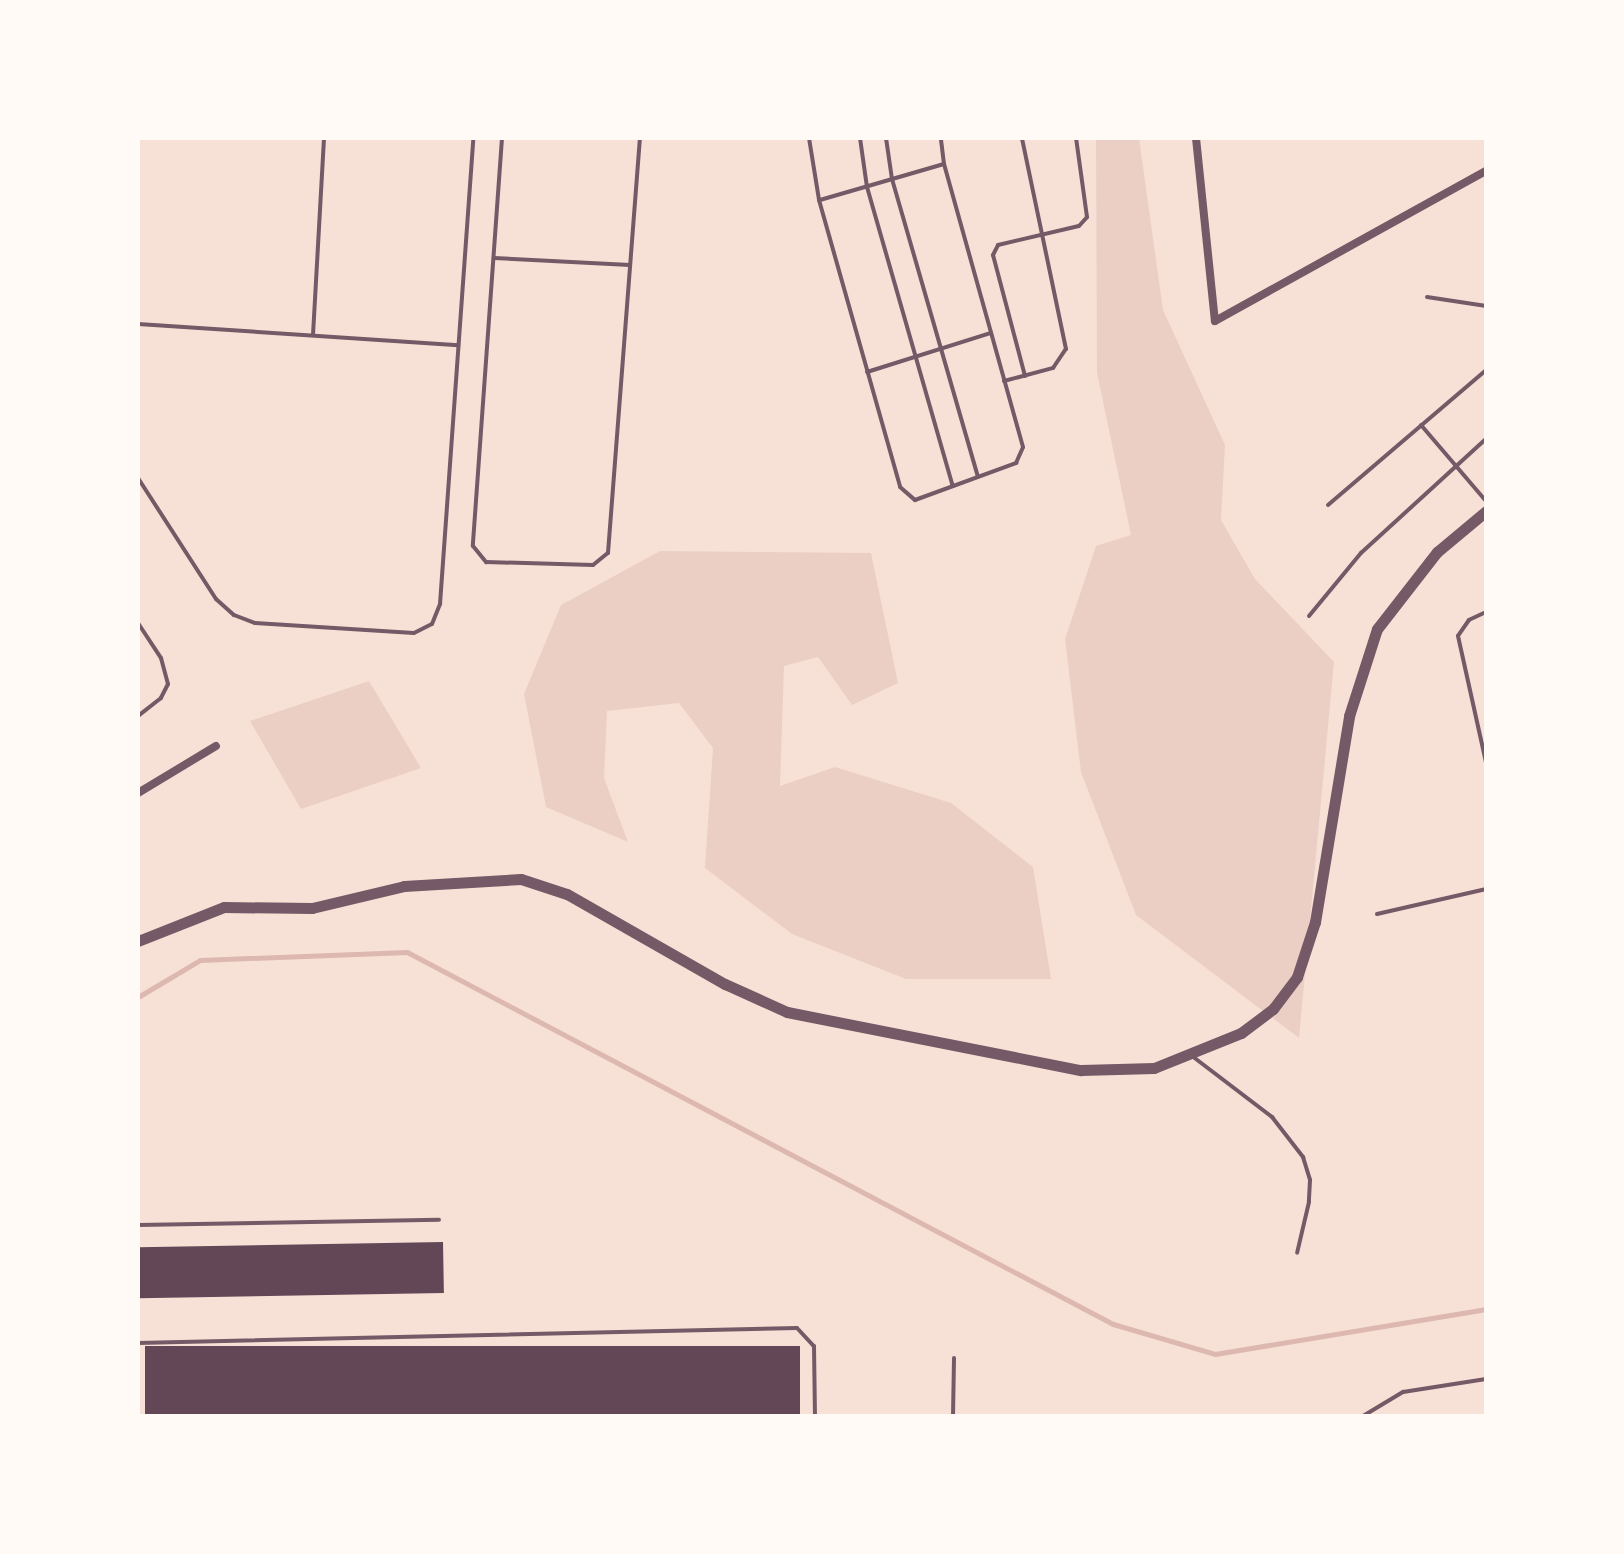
<!DOCTYPE html>
<style>
body{margin:0}
#map{position:relative;width:1624px;height:1554px;overflow:hidden;background:#f7e1d7;font-family:Jost,sans-serif}
div>[style]{position:absolute}
.green>*{inset:0;background:#ebcfc5}
.stream>*{height:5px;margin:-2.5px;padding:0 2.5px;transform-origin:2.5px;border-radius:2.5px;background:#dcb8b0}
.building>*{inset:0;background:#644757;transform-origin:0 0}
.service>*{height:4px;margin:-2px;padding:0 2px;transform-origin:2px;border-radius:2px;background:#755966}
.minor>*{height:8px;margin:-4px;padding:0 4px;transform-origin:4px;border-radius:4px;background:#755966}
.tertiary>*{height:11px;margin:-5.5px;padding:0 5.5px;transform-origin:5.5px;border-radius:5.5px;background:#755966}
span{translate:-50% -50%;white-space:nowrap;text-align:center;line-height:1.15;-webkit-text-stroke:6px #fffaf5;paint-order:stroke}
.frame{position:absolute;inset:0;border:140px solid #fffaf5;pointer-events:none}
</style>
<div id="map">
<div class="green">
<i style="clip-path:polygon(1096px 138px,1139px 138px,1163px 310px,1225px 445px,1221px 520px,1255px 579px,1334px 662px,1299px 1038px,1136px 915px,1081px 772px,1065px 639px,1096px 546px,1131px 535px,1097px 373px)"></i>
<i style="clip-path:polygon(660px 551px,871px 553px,898px 683px,852px 705px,818px 657px,784px 666px,780px 786px,835px 767px,951px 803px,1033px 867px,1051px 979px,906px 979px,792px 934px,705px 868px,713px 748px,679px 703px,607px 711px,604px 778px,628px 842px,546px 807px,524px 694px,561px 605px)"></i>
<i style="clip-path:polygon(369px 681px,421px 768px,301px 809px,250px 721px)"></i>
</div>
<div class="stream">
<i style="left:138px;top:997px;width:72px;rotate:-30.8deg"></i>
<i style="left:200px;top:960px;width:207px;rotate:-2.2deg"></i>
<i style="left:407px;top:952px;width:798px;rotate:27.79deg"></i>
<i style="left:1113px;top:1324px;width:106px;rotate:16.4deg"></i>
<i style="left:1215px;top:1354px;width:275px;rotate:-9.4deg"></i>
</div>
<div class="building">
<i style="left:443px;top:1242px;width:51px;height:305px;rotate:89deg"></i>
<i style="left:800px;top:1346px;width:70px;height:655px;rotate:90deg"></i>
</div>
<div class="service">
<i style="left:502px;top:138px;width:409px;rotate:94.1deg"></i>
<i style="left:473px;top:546px;width:21px;rotate:51deg"></i>
<i style="left:486px;top:562px;width:107px;rotate:1.6deg"></i>
<i style="left:593px;top:565px;width:19px;rotate:-39deg"></i>
<i style="left:608px;top:553px;width:416px;rotate:-85.6deg"></i>
<i style="left:809px;top:138px;width:63px;rotate:80.8deg"></i>
<i style="left:819px;top:200px;width:298px;rotate:74.2deg"></i>
<i style="left:900px;top:487px;width:20px;rotate:41deg"></i>
<i style="left:915px;top:500px;width:108px;rotate:-20.1deg"></i>
<i style="left:1016px;top:463px;width:17px;rotate:-66deg"></i>
<i style="left:1023px;top:447px;width:294px;rotate:-105.6deg"></i>
<i style="left:944px;top:164px;width:26px;rotate:-97deg"></i>
<i style="left:860px;top:138px;width:49px;rotate:81.9deg"></i>
<i style="left:867px;top:187px;width:311px;rotate:74deg"></i>
<i style="left:886px;top:138px;width:41px;rotate:81.7deg"></i>
<i style="left:892px;top:179px;width:310px;rotate:73.9deg"></i>
<i style="left:820px;top:200px;width:129px;rotate:-16.2deg"></i>
<i style="left:494px;top:258px;width:136px;rotate:2.9deg"></i>
<i style="left:1427px;top:297px;width:60px;rotate:8.7deg"></i>
<i style="left:138px;top:324px;width:321px;rotate:3.8deg"></i>
<i style="left:313px;top:335px;width:197px;rotate:-86.8deg"></i>
<i style="left:867px;top:372px;width:130px;rotate:-17.5deg"></i>
<i style="left:1025px;top:376px;width:125px;rotate:-104.8deg"></i>
<i style="left:993px;top:255px;width:11px;rotate:-63deg"></i>
<i style="left:998px;top:245px;width:83px;rotate:-13.2deg"></i>
<i style="left:1079px;top:226px;width:12px;rotate:-48deg"></i>
<i style="left:1087px;top:217px;width:80px;rotate:-97.9deg"></i>
<i style="left:1004px;top:381px;width:51px;rotate:-14.9deg"></i>
<i style="left:1053px;top:368px;width:23px;rotate:-56deg"></i>
<i style="left:1066px;top:349px;width:216px;rotate:-101.8deg"></i>
<i style="left:1421px;top:425px;width:100px;rotate:49.5deg"></i>
<i style="left:138px;top:478px;width:144px;rotate:57.2deg"></i>
<i style="left:216px;top:599px;width:24px;rotate:42deg"></i>
<i style="left:234px;top:615px;width:22px;rotate:21deg"></i>
<i style="left:255px;top:623px;width:159px;rotate:3.6deg"></i>
<i style="left:414px;top:633px;width:20px;rotate:-27deg"></i>
<i style="left:432px;top:624px;width:22px;rotate:-68deg"></i>
<i style="left:440px;top:604px;width:467px;rotate:-85.9deg"></i>
<i style="left:1328px;top:505px;width:208px;rotate:-40.5deg"></i>
<i style="left:1486px;top:612px;width:19px;rotate:155deg"></i>
<i style="left:1469px;top:620px;width:19px;rotate:125deg"></i>
<i style="left:1458px;top:636px;width:129px;rotate:77.5deg"></i>
<i style="left:1309px;top:616px;width:82px;rotate:-50.5deg"></i>
<i style="left:1361px;top:553px;width:169px;rotate:-42.4deg"></i>
<i style="left:138px;top:623px;width:42px;rotate:56.7deg"></i>
<i style="left:161px;top:658px;width:27px;rotate:75deg"></i>
<i style="left:168px;top:684px;width:16px;rotate:117deg"></i>
<i style="left:161px;top:698px;width:29px;rotate:142deg"></i>
<i style="left:1377px;top:914px;width:112px;rotate:-12.9deg"></i>
<i style="left:1192px;top:1056px;width:101px;rotate:37.3deg"></i>
<i style="left:1272px;top:1117px;width:51px;rotate:52.2deg"></i>
<i style="left:1303px;top:1157px;width:24px;rotate:73deg"></i>
<i style="left:1310px;top:1180px;width:22px;rotate:93deg"></i>
<i style="left:1309px;top:1202px;width:52px;rotate:103.2deg"></i>
<i style="left:138px;top:1225px;width:301px;rotate:-1deg"></i>
<i style="left:138px;top:1343px;width:659px;rotate:-1.3deg"></i>
<i style="left:797px;top:1328px;width:25px;rotate:47deg"></i>
<i style="left:814px;top:1346px;width:70px;rotate:89.2deg"></i>
<i style="left:953px;top:1416px;width:58px;rotate:-89deg"></i>
<i style="left:1363px;top:1416px;width:47px;rotate:-31deg"></i>
<i style="left:1403px;top:1392px;width:84px;rotate:-8.9deg"></i>
</div>
<div class="minor">
<i style="left:1196px;top:138px;width:184px;rotate:84.1deg"></i>
<i style="left:1215px;top:321px;width:310px;rotate:-29deg"></i>
<i style="left:138px;top:793px;width:91px;rotate:-31.1deg"></i>
</div>
<div class="tertiary">
<i style="left:138px;top:941px;width:92px;rotate:-21.6deg"></i>
<i style="left:224px;top:907px;width:88px;rotate:0.7deg"></i>
<i style="left:312px;top:908px;width:95px;rotate:-13.4deg"></i>
<i style="left:404px;top:886px;width:117px;rotate:-3.4deg"></i>
<i style="left:521px;top:879px;width:48px;rotate:18.1deg"></i>
<i style="left:567px;top:894px;width:182px;rotate:29.7deg"></i>
<i style="left:725px;top:984px;width:68px;rotate:24.3deg"></i>
<i style="left:787px;top:1012px;width:300px;rotate:11.2deg"></i>
<i style="left:1081px;top:1070px;width:73px;rotate:-1.6deg"></i>
<i style="left:1154px;top:1068px;width:94px;rotate:-21.9deg"></i>
<i style="left:1241px;top:1033px;width:40px;rotate:-37deg"></i>
<i style="left:1273px;top:1009px;width:40px;rotate:-53deg"></i>
<i style="left:1297px;top:977px;width:58px;rotate:-71.9deg"></i>
<i style="left:1315px;top:922px;width:209px;rotate:-80.6deg"></i>
<i style="left:1349px;top:716px;width:91px;rotate:-72.2deg"></i>
<i style="left:1377px;top:629px;width:98px;rotate:-52.1deg"></i>
<i style="left:1437px;top:552px;width:64px;rotate:-39.9deg"></i>
</div>
<div class="frame"></div>
</div>
